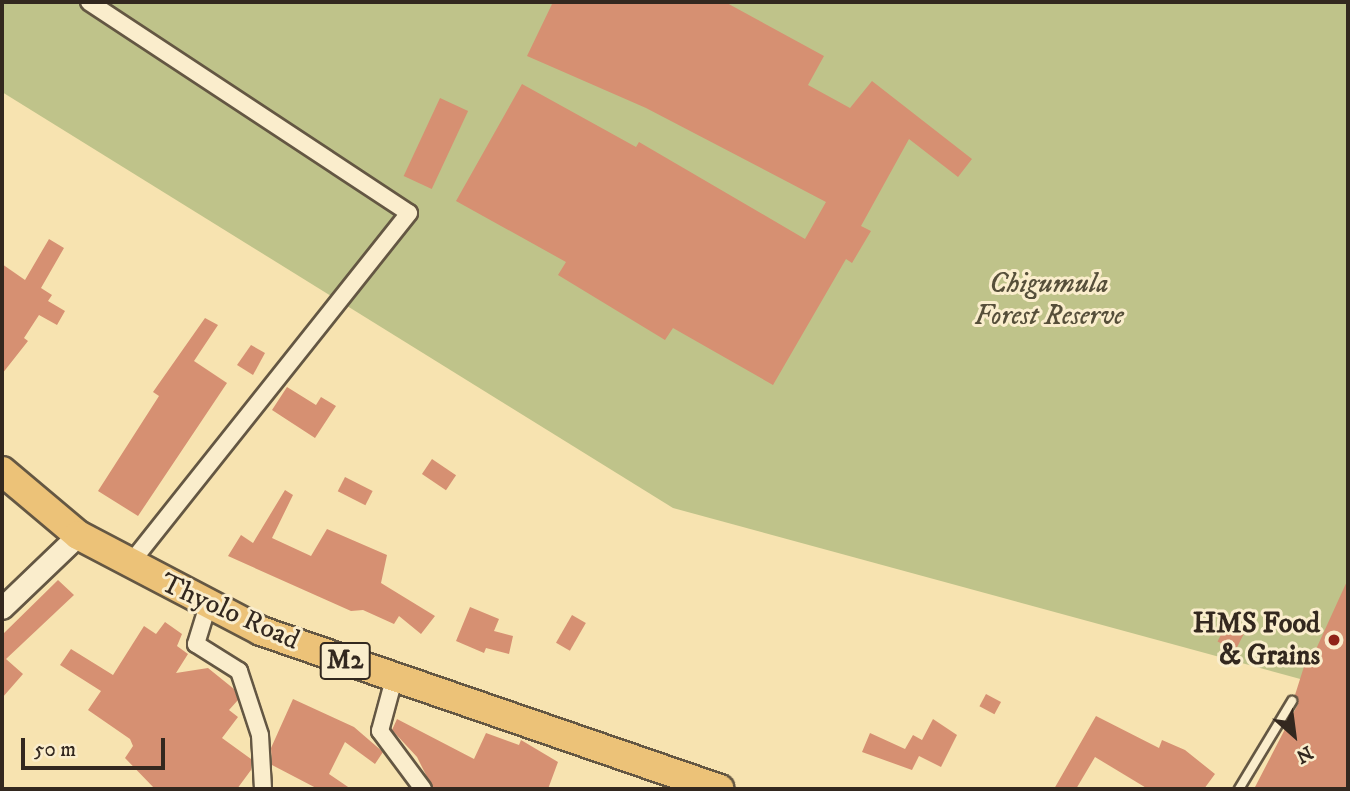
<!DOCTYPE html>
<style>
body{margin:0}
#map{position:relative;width:1350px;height:791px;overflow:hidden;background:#f7e3b0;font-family:"IM FELL DW Pica",serif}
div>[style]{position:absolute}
.green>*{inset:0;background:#bfc38a}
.building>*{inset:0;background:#d69072;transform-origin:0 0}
.roads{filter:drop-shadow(2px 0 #645743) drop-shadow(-2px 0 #645743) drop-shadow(0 2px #645743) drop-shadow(0 -2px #645743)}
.service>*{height:8px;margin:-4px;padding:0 4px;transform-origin:4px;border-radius:4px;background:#faedcc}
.minor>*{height:16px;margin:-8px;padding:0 8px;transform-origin:8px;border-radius:8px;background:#faedcc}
.tertiary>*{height:21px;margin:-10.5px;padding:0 10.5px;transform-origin:10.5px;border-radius:10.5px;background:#faedcc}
.trunk>*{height:28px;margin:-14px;padding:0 14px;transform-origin:14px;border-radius:14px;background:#ecc278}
.dots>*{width:19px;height:19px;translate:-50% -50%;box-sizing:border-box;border:4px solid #faedcc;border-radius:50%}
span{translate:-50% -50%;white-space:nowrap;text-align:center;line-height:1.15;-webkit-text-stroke:6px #faedcc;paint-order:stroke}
.shield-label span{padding:2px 5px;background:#faedcc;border:2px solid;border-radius:5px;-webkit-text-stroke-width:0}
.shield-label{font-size:26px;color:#33281f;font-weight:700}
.park-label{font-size:28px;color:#564f3a;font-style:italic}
.street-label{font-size:28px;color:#33281f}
.poi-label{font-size:28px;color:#33281f;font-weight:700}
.right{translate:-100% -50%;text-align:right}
.frame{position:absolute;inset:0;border:4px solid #33281f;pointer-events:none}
.north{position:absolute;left:1259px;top:700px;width:70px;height:70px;-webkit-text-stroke:5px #faedcc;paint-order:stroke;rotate:152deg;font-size:19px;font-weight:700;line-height:28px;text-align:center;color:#33281f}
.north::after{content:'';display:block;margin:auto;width:24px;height:32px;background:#33281f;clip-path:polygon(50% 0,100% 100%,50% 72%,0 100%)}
.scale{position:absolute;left:21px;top:738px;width:144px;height:32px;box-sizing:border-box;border:4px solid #33281f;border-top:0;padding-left:9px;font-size:21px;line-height:24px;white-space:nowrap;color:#33281f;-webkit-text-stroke:5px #faedcc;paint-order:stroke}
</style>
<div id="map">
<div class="green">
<i style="clip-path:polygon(2px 2px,1348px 2px,1348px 692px,673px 508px,2px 92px)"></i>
</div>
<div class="building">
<i style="clip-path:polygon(553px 2px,725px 2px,824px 56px,808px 85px,850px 108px,872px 81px,972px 159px,958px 177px,909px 139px,861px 226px,871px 231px,852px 263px,846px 259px,773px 385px,673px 328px,665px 340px,558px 275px,566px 262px,456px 201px,522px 84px,636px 147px,639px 142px,805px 239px,826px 202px,646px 108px,527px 56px)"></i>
<i style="left:440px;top:98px;width:31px;height:86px;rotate:25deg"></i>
<i style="clip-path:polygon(49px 239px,64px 248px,41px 288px,52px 295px,48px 301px,65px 311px,57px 325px,39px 315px,24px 338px,28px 341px,2px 374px,2px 264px,25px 280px)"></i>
<i style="clip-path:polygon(205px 318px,218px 325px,194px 361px,227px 383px,138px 516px,98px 491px,159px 396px,153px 392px)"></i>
<i style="clip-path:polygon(251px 345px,265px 353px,253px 375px,237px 365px)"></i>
<i style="clip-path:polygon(287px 387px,316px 405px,321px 397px,336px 406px,315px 438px,272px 410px)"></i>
<i style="left:432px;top:459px;width:29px;height:18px;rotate:34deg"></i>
<i style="left:345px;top:477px;width:31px;height:16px;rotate:27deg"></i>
<i style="clip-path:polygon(285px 490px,293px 495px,272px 538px,311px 556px,327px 529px,387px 555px,381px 583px,435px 616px,421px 634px,399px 616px,394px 624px,363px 610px,351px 611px,228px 556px,241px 535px,253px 543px)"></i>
<i style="clip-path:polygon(1348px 579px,1348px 789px,1254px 789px,1298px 704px,1295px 695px,1307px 657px,1312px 658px)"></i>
<i style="clip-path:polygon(58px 580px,74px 595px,6px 659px,23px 674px,2px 698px,2px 635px)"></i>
<i style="clip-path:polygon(470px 607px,499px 619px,494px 631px,513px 636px,509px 654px,486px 648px,484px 653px,456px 641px)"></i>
<i style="left:572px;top:615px;width:16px;height:32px;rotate:30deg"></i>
<i style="left:1228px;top:621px;width:20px;height:23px;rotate:27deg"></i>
<i style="clip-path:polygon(165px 622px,182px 634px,177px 646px,188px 654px,176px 673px,208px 668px,234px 689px,238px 700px,229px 710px,238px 717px,222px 738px,251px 759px,251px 770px,237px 789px,155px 789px,125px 758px,133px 746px,130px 739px,88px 710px,101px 691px,60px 665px,71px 649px,113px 675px,144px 626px,156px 634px)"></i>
<i style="left:986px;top:694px;width:17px;height:14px;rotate:28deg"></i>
<i style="clip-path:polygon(293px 699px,354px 727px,383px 752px,375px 764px,345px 742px,329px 774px,351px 789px,318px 789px,272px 765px,271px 748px)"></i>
<i style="clip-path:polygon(1096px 716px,1159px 748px,1162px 740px,1185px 750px,1215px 774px,1204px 789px,1148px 789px,1095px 757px,1076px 789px,1054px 789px)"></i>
<i style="clip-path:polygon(397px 719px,474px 759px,486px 733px,519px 745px,521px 740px,558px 762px,548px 789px,433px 789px,417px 757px,392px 730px)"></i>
<i style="clip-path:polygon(933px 719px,957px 735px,941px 767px,919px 756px,912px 770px,862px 752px,870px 733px,905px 749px,913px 735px,922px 740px)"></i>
</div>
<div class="roads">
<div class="service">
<i style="left:1239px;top:789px;width:103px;rotate:-58.9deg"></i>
</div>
<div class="minor">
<i style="left:89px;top:2px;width:383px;rotate:33.4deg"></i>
<i style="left:409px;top:213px;width:450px;rotate:128.5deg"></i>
<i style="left:208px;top:605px;width:41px;rotate:107.1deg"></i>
<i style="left:196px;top:644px;width:51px;rotate:32.1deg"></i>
<i style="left:239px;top:671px;width:67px;rotate:71.8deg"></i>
<i style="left:260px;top:735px;width:54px;rotate:86.8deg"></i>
<i style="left:394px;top:679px;width:54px;rotate:105.1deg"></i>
<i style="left:380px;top:731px;width:72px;rotate:53.4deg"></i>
</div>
<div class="tertiary">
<i style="left:2px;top:608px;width:105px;rotate:-43.8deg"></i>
</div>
<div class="trunk">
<i style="left:2px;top:471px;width:99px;rotate:40.1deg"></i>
<i style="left:78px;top:535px;width:207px;rotate:27.7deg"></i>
<i style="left:261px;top:631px;width:485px;rotate:19deg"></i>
</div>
</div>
<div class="dots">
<i style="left:1334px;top:640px;background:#8f2418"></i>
</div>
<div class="shield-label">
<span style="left:345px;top:661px">M2</span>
</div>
<div class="park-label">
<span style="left:1049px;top:300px">Chigumula<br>Forest Reserve</span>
</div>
<div class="street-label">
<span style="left:230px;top:612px;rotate:24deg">Thyolo Road</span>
</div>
<div class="poi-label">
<span class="right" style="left:1320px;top:640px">HMS Food<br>&amp; Grains</span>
</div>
<div class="frame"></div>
<div class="north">N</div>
<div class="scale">50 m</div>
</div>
